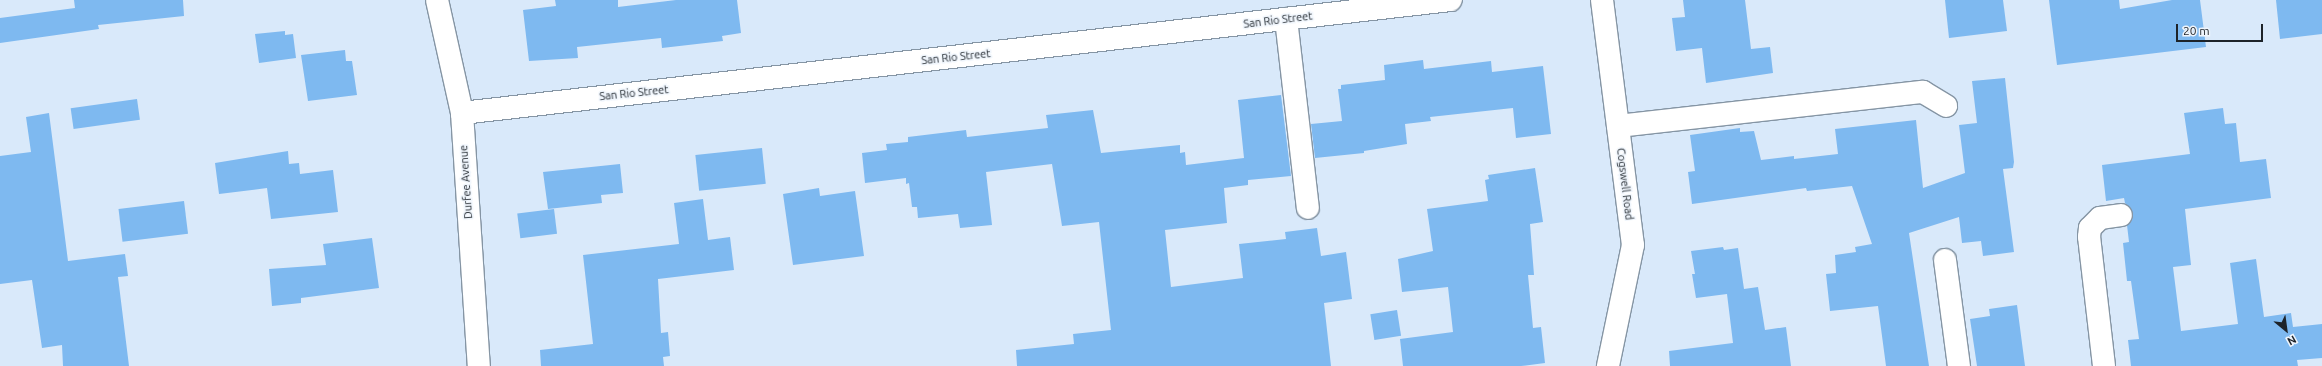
<!DOCTYPE html>
<style>
body{margin:0}
#map{position:relative;width:2322px;height:366px;overflow:hidden;background:#d9e9fa;font-family:Ubuntu,sans-serif}
div>[style]{position:absolute}
.building>*{inset:0;background:#7eb9f0;transform-origin:0 0}
.roads{filter:drop-shadow(1px 0 #8595a4) drop-shadow(-1px 0 #8595a4) drop-shadow(0 1px #8595a4) drop-shadow(0 -1px #8595a4)}
.minor>*{height:22px;margin:-11px;padding:0 11px;transform-origin:11px;border-radius:11px;background:#fff}
span{translate:-50% -50%;white-space:nowrap;text-align:center;line-height:1.15;-webkit-text-stroke:3px #eff5fc;paint-order:stroke}
.street-label{font-size:11px;color:#1d2329}
.north{position:absolute;left:2266px;top:310px;width:40px;height:40px;-webkit-text-stroke:3px #eff5fc;paint-order:stroke;rotate:151deg;font-size:11px;font-weight:700;line-height:16px;text-align:center;color:#1d2329}
.north::after{content:'';display:block;margin:auto;width:14px;height:18px;background:#1d2329;clip-path:polygon(50% 0,100% 100%,50% 72%,0 100%)}
.scale{position:absolute;left:2176px;top:24px;width:87px;height:18px;box-sizing:border-box;border:2px solid #1d2329;border-top:0;padding-left:5px;font-size:12px;line-height:14px;white-space:nowrap;color:#1d2329;-webkit-text-stroke:3px #eff5fc;paint-order:stroke}
</style>
<div id="map">
<div class="building">
<i style="clip-path:polygon(74px 0,183px 0,184px 16px,98px 25px,99px 29px,0 43px,0 18px,75px 8px)"></i>
<i style="clip-path:polygon(555px 0,618px 0,618px 7px,676px 0,737px 0,741px 33px,722px 36px,723px 41px,662px 48px,661px 38px,577px 47px,578px 58px,529px 61px,523px 10px,556px 6px)"></i>
<i style="clip-path:polygon(1683px 0,1745px 0,1751px 49px,1770px 47px,1773px 73px,1706px 83px,1702px 48px,1676px 51px,1672px 18px,1685px 17px)"></i>
<i style="clip-path:polygon(1945px 0,2003px 0,2007px 31px,1949px 38px)"></i>
<i style="clip-path:polygon(2049px 0,2119px 0,2120px 9px,2172px 0,2200px 0,2206px 47px,2057px 65px)"></i>
<i style="clip-path:polygon(2276px 0,2322px 0,2322px 34px,2280px 39px)"></i>
<i style="clip-path:polygon(285px 31px,285px 35px,293px 34px,296px 58px,259px 63px,255px 34px)"></i>
<i style="clip-path:polygon(345px 50px,346px 61px,352px 61px,357px 95px,308px 101px,301px 55px)"></i>
<i style="clip-path:polygon(1423px 60px,1424px 69px,1491px 61px,1492px 72px,1543px 66px,1551px 134px,1516px 138px,1513px 108px,1430px 117px,1431px 121px,1405px 124px,1407px 144px,1364px 151px,1364px 153px,1315px 158px,1311px 124px,1342px 121px,1338px 89px,1341px 89px,1341px 85px,1385px 80px,1384px 65px)"></i>
<i style="clip-path:polygon(2005px 78px,2014px 162px,2013px 168px,2003px 169px,2014px 252px,1983px 256px,1981px 241px,1962px 243px,1959px 217px,1909px 233px,1929px 366px,1886px 366px,1878px 306px,1830px 311px,1826px 274px,1836px 273px,1835px 255px,1856px 252px,1855px 247px,1872px 244px,1852px 186px,1807px 191px,1806px 188px,1692px 204px,1688px 172px,1695px 171px,1690px 135px,1740px 128px,1740px 132px,1754px 131px,1761px 160px,1794px 156px,1794px 159px,1838px 154px,1835px 129px,1916px 120px,1923px 188px,1965px 173px,1959px 125px,1977px 123px,1972px 81px)"></i>
<i style="clip-path:polygon(1281px 95px,1291px 176px,1248px 180px,1248px 185px,1224px 188px,1227px 223px,1165px 230px,1171px 287px,1243px 278px,1239px 244px,1286px 239px,1285px 232px,1317px 228px,1321px 256px,1346px 252px,1352px 299px,1324px 303px,1331px 366px,1017px 366px,1016px 350px,1074px 344px,1073px 334px,1111px 330px,1099px 222px,1062px 226px,1052px 164px,986px 172px,992px 225px,960px 228px,958px 214px,918px 218px,917px 207px,912px 207px,909px 183px,906px 184px,906px 178px,865px 183px,862px 153px,887px 150px,886px 144px,908px 142px,908px 137px,966px 130px,967px 137px,1048px 128px,1046px 115px,1093px 110px,1101px 153px,1180px 145px,1180px 153px,1185px 152px,1186px 165px,1244px 158px,1238px 100px)"></i>
<i style="left:137px;top:99px;width:21px;height:67px;rotate:82deg"></i>
<i style="clip-path:polygon(2223px 108px,2225px 124px,2236px 123px,2240px 162px,2266px 159px,2271px 198px,2185px 209px,2191px 265px,2173px 267px,2181px 331px,2238px 324px,2230px 263px,2256px 259px,2264px 317px,2291px 313px,2293px 327px,2322px 324px,2322px 358px,2297px 360px,2298px 366px,2131px 366px,2128px 340px,2139px 339px,2131px 281px,2127px 281px,2123px 243px,2129px 242px,2127px 225px,2132px 220px,2133px 213px,2125px 203px,2124px 198px,2106px 201px,2102px 165px,2190px 154px,2184px 113px)"></i>
<i style="clip-path:polygon(49px 113px,68px 261px,125px 254px,128px 276px,118px 277px,129px 366px,63px 366px,62px 345px,42px 348px,32px 280px,0 284px,0 156px,31px 152px,26px 117px)"></i>
<i style="left:762px;top:148px;width:36px;height:67px;rotate:84deg"></i>
<i style="clip-path:polygon(288px 151px,289px 164px,299px 163px,300px 174px,333px 170px,338px 212px,271px 219px,267px 188px,219px 194px,215px 163px)"></i>
<i style="clip-path:polygon(620px 164px,623px 193px,601px 195px,602px 203px,548px 209px,543px 172px)"></i>
<i style="clip-path:polygon(1535px 168px,1543px 222px,1530px 224px,1534px 275px,1528px 275px,1533px 328px,1541px 327px,1545px 363px,1521px 366px,1403px 366px,1400px 339px,1453px 332px,1448px 287px,1402px 292px,1398px 259px,1433px 251px,1427px 209px,1488px 201px,1485px 180px,1489px 179px,1488px 175px)"></i>
<i style="clip-path:polygon(819px 188px,820px 196px,855px 191px,864px 256px,793px 265px,783px 194px)"></i>
<i style="clip-path:polygon(703px 199px,708px 240px,730px 237px,734px 270px,658px 279px,661px 333px,668px 332px,670px 356px,663px 357px,664px 366px,541px 366px,540px 350px,593px 344px,583px 255px,679px 244px,674px 203px)"></i>
<i style="left:184px;top:201px;width:33px;height:66px;rotate:83deg"></i>
<i style="left:554px;top:209px;width:25px;height:37px;rotate:83deg"></i>
<i style="clip-path:polygon(372px 238px,379px 288px,301px 298px,301px 303px,272px 306px,269px 269px,326px 265px,323px 244px)"></i>
<i style="clip-path:polygon(1723px 247px,1724px 250px,1738px 248px,1744px 289px,1758px 287px,1765px 330px,1786px 327px,1791px 366px,1670px 366px,1669px 351px,1733px 343px,1727px 294px,1696px 298px,1692px 274px,1695px 274px,1691px 251px)"></i>
<i style="clip-path:polygon(2017px 305px,2025px 366px,1977px 366px,1970px 319px,1990px 316px,1989px 309px)"></i>
<i style="left:1397px;top:310px;width:26px;height:27px;rotate:81deg"></i>
</div>
<div class="roads">
<div class="minor">
<i style="left:437px;top:0;width:116px;rotate:77.5deg"></i>
<i style="left:462px;top:113px;width:254px;rotate:86.2deg"></i>
<i style="left:1602px;top:0;width:247px;rotate:82.8deg"></i>
<i style="left:1633px;top:245px;width:124px;rotate:101.7deg"></i>
<i style="left:1286px;top:19px;width:190px;rotate:83.4deg"></i>
<i style="left:462px;top:113px;width:995px;rotate:-6.52deg"></i>
<i style="left:1618px;top:126px;width:307px;rotate:-6.4deg"></i>
<i style="left:1923px;top:92px;width:27px;rotate:31deg"></i>
<i style="left:1945px;top:260px;width:107px;rotate:82.5deg"></i>
<i style="left:2104px;top:366px;width:130px;rotate:-96.6deg"></i>
<i style="left:2089px;top:237px;width:9px;rotate:-84deg"></i>
<i style="left:2090px;top:228px;width:14px;rotate:-45deg"></i>
<i style="left:2100px;top:218px;width:21px;rotate:-8deg"></i>
</div>
</div>
<div class="street-label">
<span style="left:1278px;top:20px;rotate:-7deg">San Rio Street</span>
<span style="left:956px;top:57px;rotate:-6deg">San Rio Street</span>
<span style="left:634px;top:93px;rotate:-6deg">San Rio Street</span>
<span style="left:466px;top:182px;rotate:-94deg">Durfee Avenue</span>
<span style="left:1625px;top:184px;rotate:83deg">Cogswell Road</span>
</div>
<div class="north">N</div>
<div class="scale">20 m</div>
</div>
